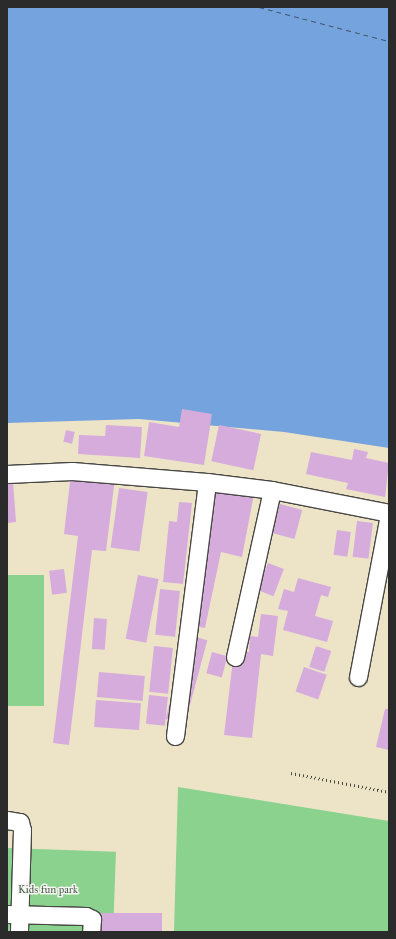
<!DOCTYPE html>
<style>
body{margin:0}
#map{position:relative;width:396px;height:939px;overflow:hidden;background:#ede4c8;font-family:"IM FELL Great Primer",serif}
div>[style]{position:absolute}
.green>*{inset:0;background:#8ad28e;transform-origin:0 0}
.water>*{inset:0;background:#74a3dd}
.ferry>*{height:1px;margin-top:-0.5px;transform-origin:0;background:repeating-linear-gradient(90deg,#455569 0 5px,transparent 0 9px)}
.building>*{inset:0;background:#d5acdc;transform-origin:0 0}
.path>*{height:2.5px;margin-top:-1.25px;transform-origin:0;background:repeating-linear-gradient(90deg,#484743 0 1px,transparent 0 4px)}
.roads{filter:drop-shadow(1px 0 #484743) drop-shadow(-1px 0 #484743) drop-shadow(0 1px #484743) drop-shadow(0 -1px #484743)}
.minor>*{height:17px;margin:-8.5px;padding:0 8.5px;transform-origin:8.5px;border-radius:8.5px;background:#fff}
span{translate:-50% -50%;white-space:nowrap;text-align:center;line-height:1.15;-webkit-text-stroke:3px #f6f6f2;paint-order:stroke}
.park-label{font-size:11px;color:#485d49}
.frame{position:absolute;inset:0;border:8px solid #2b2b2b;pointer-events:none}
</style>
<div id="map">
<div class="green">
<i style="left:44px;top:575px;width:131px;height:37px;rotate:90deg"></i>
<i style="clip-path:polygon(178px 787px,389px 821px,389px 932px,174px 932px)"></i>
<i style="left:7px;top:848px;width:109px;height:84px;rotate:2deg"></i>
</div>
<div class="water">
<i style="clip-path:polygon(7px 7px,389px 7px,389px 448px,284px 432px,139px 419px,7px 423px)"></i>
</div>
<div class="ferry">
<i style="left:259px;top:7px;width:134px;rotate:14.7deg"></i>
</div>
<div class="building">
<i style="clip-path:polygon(182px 409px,212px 414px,204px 465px,144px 456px,149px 422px,179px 427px)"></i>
<i style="clip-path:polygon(106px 425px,142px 427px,140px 458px,78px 454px,79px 435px,105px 436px)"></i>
<i style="left:219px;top:425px;width:43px;height:37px;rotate:12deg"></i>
<i style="left:66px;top:430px;width:9px;height:12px;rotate:13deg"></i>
<i style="clip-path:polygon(354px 449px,368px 452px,366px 458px,389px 463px,385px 497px,346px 489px,348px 483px,306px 474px,311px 452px,352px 460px)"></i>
<i style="clip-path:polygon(71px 473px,115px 478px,106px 551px,92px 550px,69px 745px,53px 743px,78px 536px,64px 534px)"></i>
<i style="clip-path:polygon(7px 482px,13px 482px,16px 522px,7px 523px)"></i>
<i style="clip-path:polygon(207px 484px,254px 494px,242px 557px,221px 552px,205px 628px,185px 624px)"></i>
<i style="left:119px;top:488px;width:29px;height:60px;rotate:8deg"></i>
<i style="clip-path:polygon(179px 502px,192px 503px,183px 584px,163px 582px,169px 521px,177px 522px)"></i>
<i style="left:280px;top:504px;width:23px;height:30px;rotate:15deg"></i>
<i style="left:357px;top:521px;width:16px;height:36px;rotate:7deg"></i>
<i style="left:337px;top:530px;width:14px;height:25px;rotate:8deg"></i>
<i style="left:268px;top:563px;width:17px;height:29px;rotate:21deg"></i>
<i style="left:64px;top:569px;width:24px;height:15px;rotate:83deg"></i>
<i style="left:138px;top:575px;width:21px;height:65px;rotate:11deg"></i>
<i style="clip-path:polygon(298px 578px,331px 587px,328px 597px,321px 595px,315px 616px,333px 621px,327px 642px,283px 630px,288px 611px,278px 609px,284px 589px,294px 592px)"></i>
<i style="left:160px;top:589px;width:20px;height:46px;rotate:6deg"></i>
<i style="clip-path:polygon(261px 614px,278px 616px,273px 656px,261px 654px,252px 738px,224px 735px,234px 651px,249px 652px,250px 636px,258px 637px)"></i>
<i style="left:94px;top:618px;width:13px;height:31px;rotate:4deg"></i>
<i style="left:188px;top:635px;width:20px;height:87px;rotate:15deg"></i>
<i style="left:154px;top:646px;width:19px;height:46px;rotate:6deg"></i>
<i style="left:316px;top:646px;width:16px;height:22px;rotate:18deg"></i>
<i style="left:212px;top:652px;width:16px;height:22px;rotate:15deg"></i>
<i style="left:304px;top:667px;width:24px;height:26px;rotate:19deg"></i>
<i style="left:99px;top:672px;width:46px;height:25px;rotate:5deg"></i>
<i style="left:149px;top:695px;width:19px;height:29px;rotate:6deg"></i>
<i style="left:96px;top:700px;width:45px;height:27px;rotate:4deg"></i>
<i style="clip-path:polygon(385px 709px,389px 709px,389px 750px,376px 747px)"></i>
<i style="left:93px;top:913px;width:69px;height:19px"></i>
</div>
<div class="path">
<i style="left:291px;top:773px;width:100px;rotate:11deg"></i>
</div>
<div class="roads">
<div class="minor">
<i style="left:7px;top:474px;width:65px;rotate:-2.6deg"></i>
<i style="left:72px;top:471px;width:135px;rotate:4.7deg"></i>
<i style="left:207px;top:482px;width:65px;rotate:7deg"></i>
<i style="left:272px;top:490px;width:119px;rotate:11.1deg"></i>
<i style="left:235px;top:657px;width:171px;rotate:-77.5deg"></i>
<i style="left:358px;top:677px;width:165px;rotate:-79.2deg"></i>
<i style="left:175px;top:736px;width:256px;rotate:-82.8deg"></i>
<i style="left:7px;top:820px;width:13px;rotate:9deg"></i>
<i style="left:20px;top:822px;width:8px;rotate:76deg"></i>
<i style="left:22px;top:830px;width:102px;rotate:91.7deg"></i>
<i style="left:7px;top:914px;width:79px;rotate:1.5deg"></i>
<i style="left:86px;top:916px;width:7px;rotate:27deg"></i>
<i style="left:92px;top:919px;width:13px;rotate:94deg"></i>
</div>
</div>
<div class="park-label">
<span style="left:48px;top:890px">Kids fun park</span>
</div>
<div class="frame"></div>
</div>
